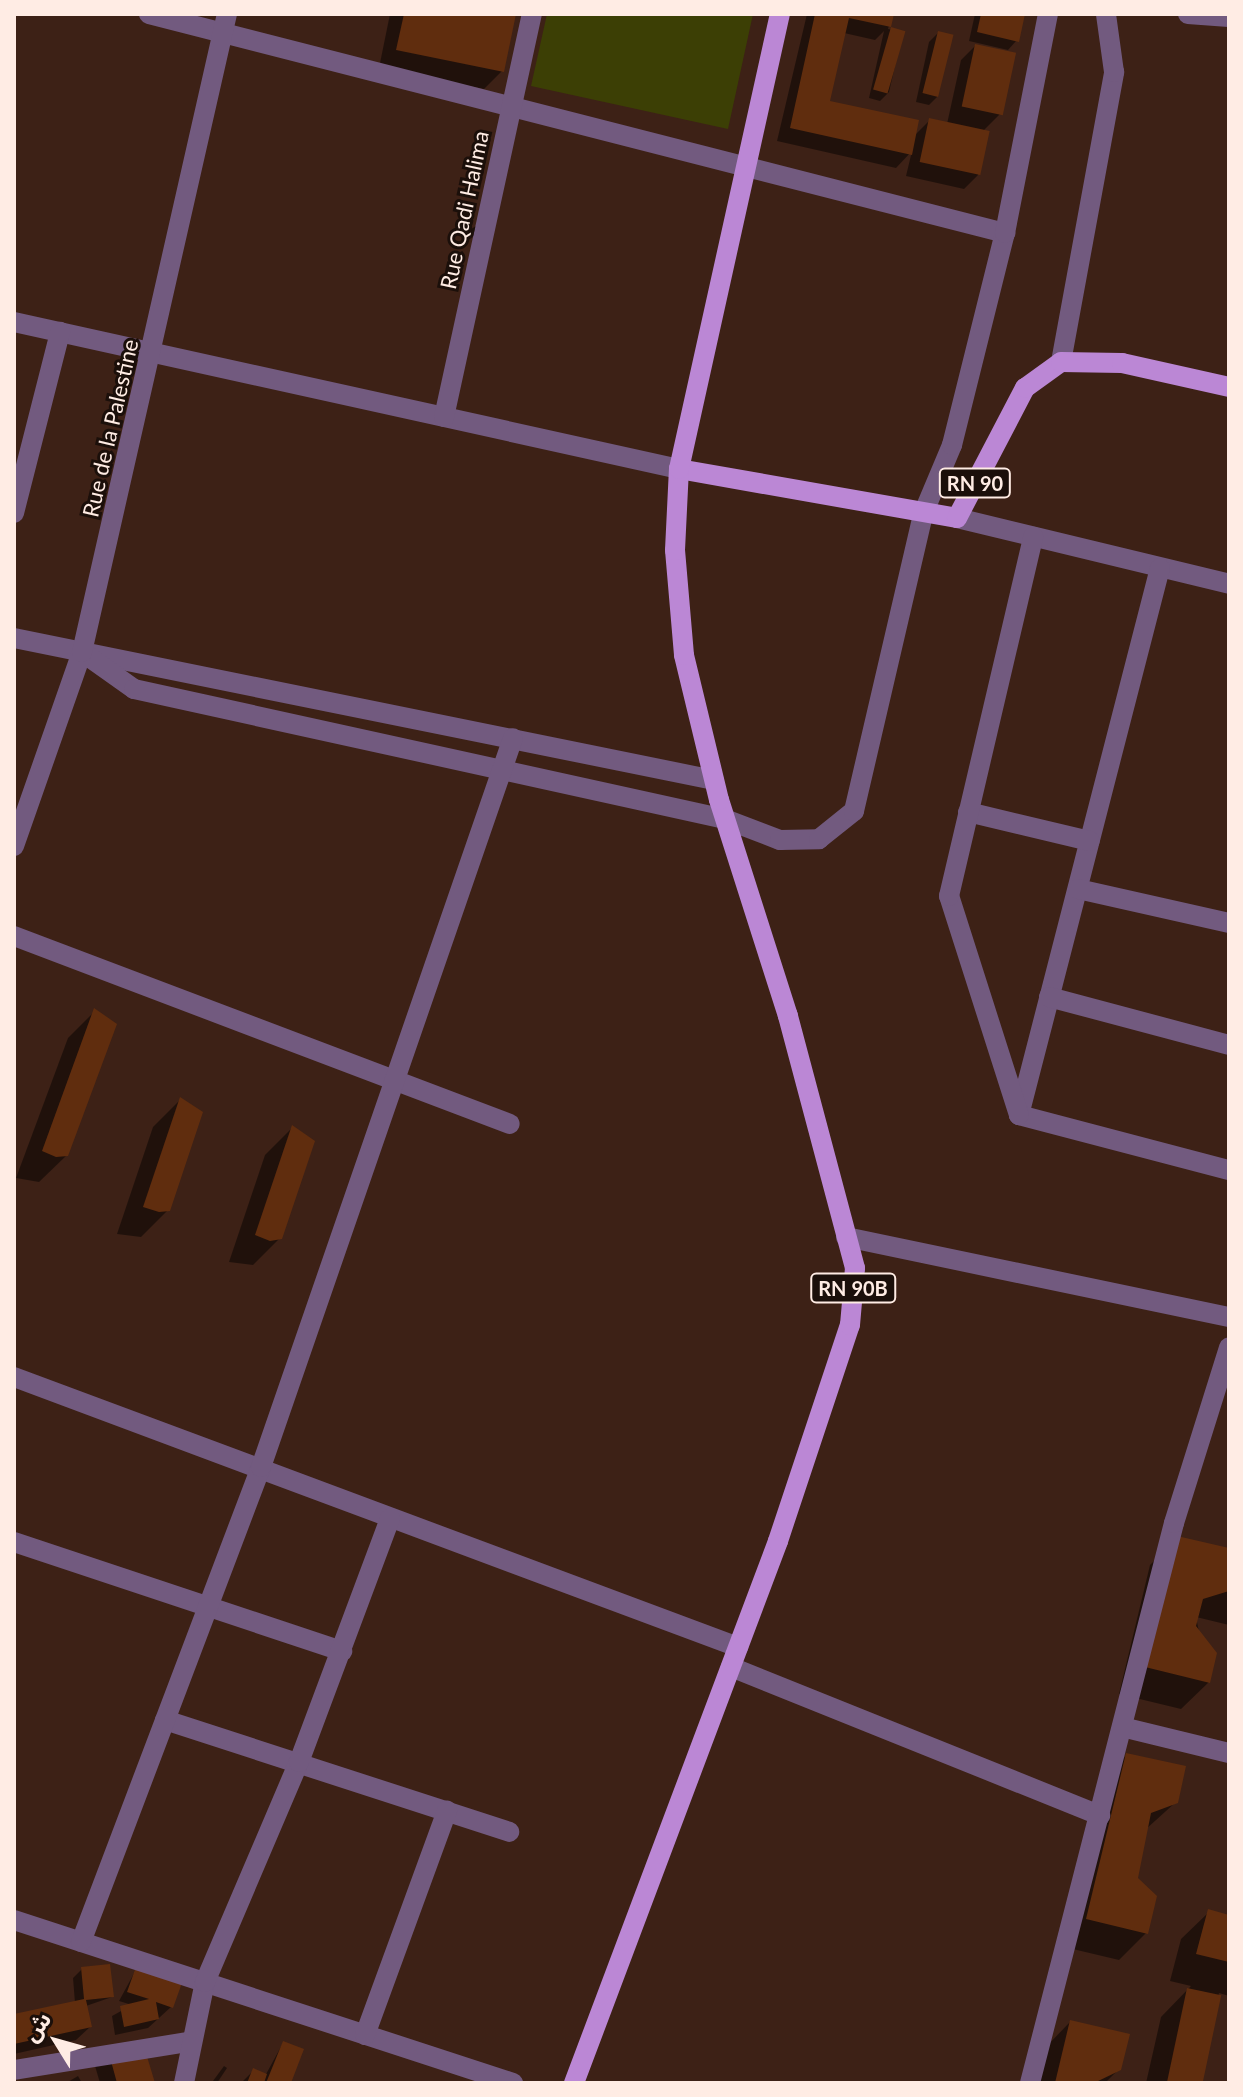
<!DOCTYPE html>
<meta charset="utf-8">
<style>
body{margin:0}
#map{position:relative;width:1243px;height:2097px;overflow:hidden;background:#3d2116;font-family:Lato,"Noto Sans Arabic",sans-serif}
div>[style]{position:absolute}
.green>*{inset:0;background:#3c3f05}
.shadow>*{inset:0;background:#0007}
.building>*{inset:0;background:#602d0e;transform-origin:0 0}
.minor>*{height:20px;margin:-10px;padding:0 10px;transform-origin:10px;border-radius:10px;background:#725a7f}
.major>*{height:20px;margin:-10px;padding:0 10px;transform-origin:10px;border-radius:10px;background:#bb87d5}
span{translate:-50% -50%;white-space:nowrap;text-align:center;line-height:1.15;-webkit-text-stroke:6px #1b0f0a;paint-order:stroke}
.shield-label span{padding:2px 6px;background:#1b0f0a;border:2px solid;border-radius:6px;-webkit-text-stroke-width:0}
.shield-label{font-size:20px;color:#ffece4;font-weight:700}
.street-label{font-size:22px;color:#ffece4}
.frame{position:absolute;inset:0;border:16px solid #ffece4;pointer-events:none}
.north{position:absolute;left:16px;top:2001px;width:80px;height:80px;-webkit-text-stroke:6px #1b0f0a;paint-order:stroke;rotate:307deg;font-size:22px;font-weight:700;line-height:32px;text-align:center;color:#ffece4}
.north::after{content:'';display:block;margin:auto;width:28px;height:36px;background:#ffece4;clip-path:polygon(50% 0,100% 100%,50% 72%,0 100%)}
</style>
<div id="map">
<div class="green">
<i style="clip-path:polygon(547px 14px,753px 14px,728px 129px,531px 86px)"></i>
</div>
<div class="shadow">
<i style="clip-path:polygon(390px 14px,514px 14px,502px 71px,484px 89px,379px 68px)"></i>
<i style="clip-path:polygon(807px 14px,892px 14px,888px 29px,903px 32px,889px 92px,880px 101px,869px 98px,884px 31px,875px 40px,844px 33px,828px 102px,914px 136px,930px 120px,947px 124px,961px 60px,975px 46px,1000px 114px,983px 131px,978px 175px,964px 189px,906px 176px,912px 151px,896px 168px,777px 141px)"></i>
<i style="clip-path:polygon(975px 14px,1023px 14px,1017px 40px,1008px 50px,969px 41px)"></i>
<i style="clip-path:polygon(938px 33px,938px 96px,929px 105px,916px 102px,929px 42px)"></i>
<i style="clip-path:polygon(95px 1011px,67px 1155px,39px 1182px,16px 1178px,68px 1038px)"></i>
<i style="clip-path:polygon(180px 1100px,168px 1210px,141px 1237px,117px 1234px,153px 1127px)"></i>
<i style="clip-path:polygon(292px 1128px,280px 1238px,253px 1265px,229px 1262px,265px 1155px)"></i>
<i style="clip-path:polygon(1177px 1538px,1229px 1550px,1229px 1625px,1196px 1617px,1209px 1682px,1181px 1709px,1119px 1694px,1150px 1565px)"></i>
<i style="clip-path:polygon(1127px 1755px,1176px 1802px,1145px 1830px,1136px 1879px,1146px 1933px,1119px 1960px,1060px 1946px,1099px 1782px)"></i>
<i style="clip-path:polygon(1209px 1912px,1229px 1917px,1229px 1996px,1219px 1993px,1199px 2083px,1146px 2083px,1161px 2017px,1191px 1986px,1170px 1981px,1181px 1939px)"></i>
<i style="clip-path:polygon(138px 1966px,171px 2007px,148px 2028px,115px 2035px,112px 2016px,132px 2005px,119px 2001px)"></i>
<i style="clip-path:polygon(82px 1969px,112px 1997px,86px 2006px,90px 2027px,76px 2040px,14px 2054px,14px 2016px,75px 2003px,73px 1978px)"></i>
<i style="clip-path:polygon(1070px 2022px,1119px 2069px,1105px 2083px,1035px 2083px,1043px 2050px)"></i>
<i style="clip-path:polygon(283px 2043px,289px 2083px,241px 2083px,253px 2071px,265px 2076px)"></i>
<i style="clip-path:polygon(109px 2052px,153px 2083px,100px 2083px,95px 2066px)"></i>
<i style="clip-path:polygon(224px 2066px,227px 2068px,217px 2083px,213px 2081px)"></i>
<i style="clip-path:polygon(78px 2076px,82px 2083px,66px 2083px)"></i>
</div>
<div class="building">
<i style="clip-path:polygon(404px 14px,516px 14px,504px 72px,396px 50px)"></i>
<i style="clip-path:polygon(815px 14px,894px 14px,891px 27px,849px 18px,830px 101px,919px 120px,912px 155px,790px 128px)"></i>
<i style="clip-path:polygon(981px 14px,1025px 14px,1019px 42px,977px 32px)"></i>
<i style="left:891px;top:27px;width:15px;height:65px;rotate:16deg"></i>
<i style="left:938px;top:31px;width:16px;height:64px;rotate:14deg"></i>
<i style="left:975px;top:44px;width:42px;height:64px;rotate:12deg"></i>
<i style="left:929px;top:118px;width:62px;height:45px;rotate:12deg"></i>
<i style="clip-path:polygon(94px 1008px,117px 1024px,68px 1156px,56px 1157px,42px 1151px)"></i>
<i style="clip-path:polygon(180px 1097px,203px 1112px,170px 1211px,159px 1212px,143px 1207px)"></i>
<i style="clip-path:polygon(292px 1125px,315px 1141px,282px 1239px,270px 1241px,255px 1235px)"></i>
<i style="clip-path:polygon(1177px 1536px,1229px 1548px,1229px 1591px,1203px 1599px,1196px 1626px,1217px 1653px,1210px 1683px,1145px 1667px)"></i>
<i style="clip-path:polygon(1126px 1753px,1186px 1766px,1178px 1803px,1151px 1813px,1138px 1878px,1157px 1896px,1148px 1934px,1086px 1919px)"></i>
<i style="clip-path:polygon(1208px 1909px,1229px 1915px,1229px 1962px,1196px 1954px)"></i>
<i style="clip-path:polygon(110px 1964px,114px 1997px,86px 2000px,92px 2027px,14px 2044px,14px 2014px,84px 1999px,81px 1967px)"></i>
<i style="clip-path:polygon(137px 1964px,183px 1980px,173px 2008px,156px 2002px,159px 2019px,124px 2027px,120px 2006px,149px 1999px,127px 1992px)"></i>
<i style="left:1187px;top:1988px;width:35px;height:97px;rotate:12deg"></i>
<i style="clip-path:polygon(1070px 2020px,1130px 2034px,1121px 2070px,1094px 2083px,1055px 2083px)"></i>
<i style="clip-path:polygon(142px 2040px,155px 2083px,117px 2083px,108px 2050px)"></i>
<i style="clip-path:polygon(283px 2041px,304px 2049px,291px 2083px,266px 2083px)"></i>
<i style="clip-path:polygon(253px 2068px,267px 2074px,264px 2083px,247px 2083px)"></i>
</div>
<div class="minor">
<i style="left:149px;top:14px;width:884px;rotate:14.35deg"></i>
<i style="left:1188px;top:14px;width:41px;rotate:4.2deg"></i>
<i style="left:14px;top:322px;width:681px;rotate:12.46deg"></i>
<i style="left:1061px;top:362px;width:295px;rotate:-79.6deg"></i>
<i style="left:1114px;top:72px;width:59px;rotate:-97.9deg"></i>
<i style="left:444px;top:417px;width:412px;rotate:-77.7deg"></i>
<i style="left:14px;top:513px;width:187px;rotate:-75.7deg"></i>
<i style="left:957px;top:518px;width:280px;rotate:13.6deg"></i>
<i style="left:1160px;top:568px;width:565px;rotate:104.45deg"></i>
<i style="left:1019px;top:1115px;width:217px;rotate:14.7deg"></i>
<i style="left:14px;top:638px;width:714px;rotate:11.47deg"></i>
<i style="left:82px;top:652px;width:64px;rotate:35.4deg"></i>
<i style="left:134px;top:689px;width:605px;rotate:12.41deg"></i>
<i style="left:725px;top:819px;width:59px;rotate:20.9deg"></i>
<i style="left:780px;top:840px;width:39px;rotate:-1deg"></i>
<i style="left:819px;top:839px;width:45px;rotate:-38.7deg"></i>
<i style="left:854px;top:811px;width:305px;rotate:-76.9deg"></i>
<i style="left:923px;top:514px;width:75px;rotate:-67.2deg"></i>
<i style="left:952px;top:445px;width:219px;rotate:-76deg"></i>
<i style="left:1005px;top:233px;width:223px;rotate:-78.9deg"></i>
<i style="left:968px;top:812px;width:125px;rotate:13.4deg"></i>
<i style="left:14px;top:846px;width:206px;rotate:-70.7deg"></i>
<i style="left:82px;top:652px;width:654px;rotate:-77.2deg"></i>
<i style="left:1078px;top:889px;width:155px;rotate:12.7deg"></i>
<i style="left:14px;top:936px;width:530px;rotate:20.76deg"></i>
<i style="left:1049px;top:997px;width:186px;rotate:14.9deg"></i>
<i style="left:1019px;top:1115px;width:230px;rotate:-107.7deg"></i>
<i style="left:949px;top:896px;width:369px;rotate:-76.8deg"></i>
<i style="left:846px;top:1237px;width:391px;rotate:11.8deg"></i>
<i style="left:14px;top:1377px;width:773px;rotate:20.45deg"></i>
<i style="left:14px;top:1542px;width:346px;rotate:18.4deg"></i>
<i style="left:731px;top:1667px;width:398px;rotate:21.9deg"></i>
<i style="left:165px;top:1720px;width:362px;rotate:18deg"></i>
<i style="left:1122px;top:1727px;width:110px;rotate:13.7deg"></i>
<i style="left:14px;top:1920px;width:525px;rotate:18.09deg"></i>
<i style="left:81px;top:1942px;width:508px;rotate:-69.25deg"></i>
<i style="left:261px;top:1467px;width:771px;rotate:-70.93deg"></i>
<i style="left:365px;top:2035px;width:239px;rotate:-69.9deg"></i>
<i style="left:14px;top:2070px;width:175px;rotate:-9.2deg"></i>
<i style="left:184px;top:2083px;width:103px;rotate:-78.3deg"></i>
<i style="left:205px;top:1982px;width:239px;rotate:-66.9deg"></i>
<i style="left:299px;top:1762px;width:260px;rotate:-69.5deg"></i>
<i style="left:1030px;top:2083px;width:578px;rotate:-75.58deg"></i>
<i style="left:1174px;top:1523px;width:184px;rotate:-72.6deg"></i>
</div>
<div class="major">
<i style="left:679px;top:469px;width:282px;rotate:10deg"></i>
<i style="left:957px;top:518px;width:147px;rotate:-62.4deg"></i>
<i style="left:1025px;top:388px;width:44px;rotate:-35.8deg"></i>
<i style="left:1061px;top:362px;width:61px;rotate:0.9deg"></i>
<i style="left:1122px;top:363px;width:110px;rotate:12.6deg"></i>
<i style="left:574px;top:2083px;width:579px;rotate:-69.37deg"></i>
<i style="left:778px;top:1541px;width:228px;rotate:-71.6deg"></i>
<i style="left:850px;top:1325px;width:57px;rotate:-85deg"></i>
<i style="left:855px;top:1268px;width:261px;rotate:-104.9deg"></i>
<i style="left:788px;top:1016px;width:227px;rotate:-107.7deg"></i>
<i style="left:719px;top:800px;width:149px;rotate:-103.6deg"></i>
<i style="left:684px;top:655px;width:105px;rotate:-94.9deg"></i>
<i style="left:675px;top:550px;width:81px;rotate:-87.2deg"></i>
<i style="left:679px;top:469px;width:466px;rotate:-77.5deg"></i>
</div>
<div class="shield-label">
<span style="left:975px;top:483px">RN 90</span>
<span style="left:853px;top:1288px">RN 90B</span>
</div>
<div class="street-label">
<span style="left:464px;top:210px;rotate:-78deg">Rue Qadi Halima</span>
<span style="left:110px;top:428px;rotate:-77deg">Rue de la Palestine</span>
</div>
<div class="frame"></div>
<div class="north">ش</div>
</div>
